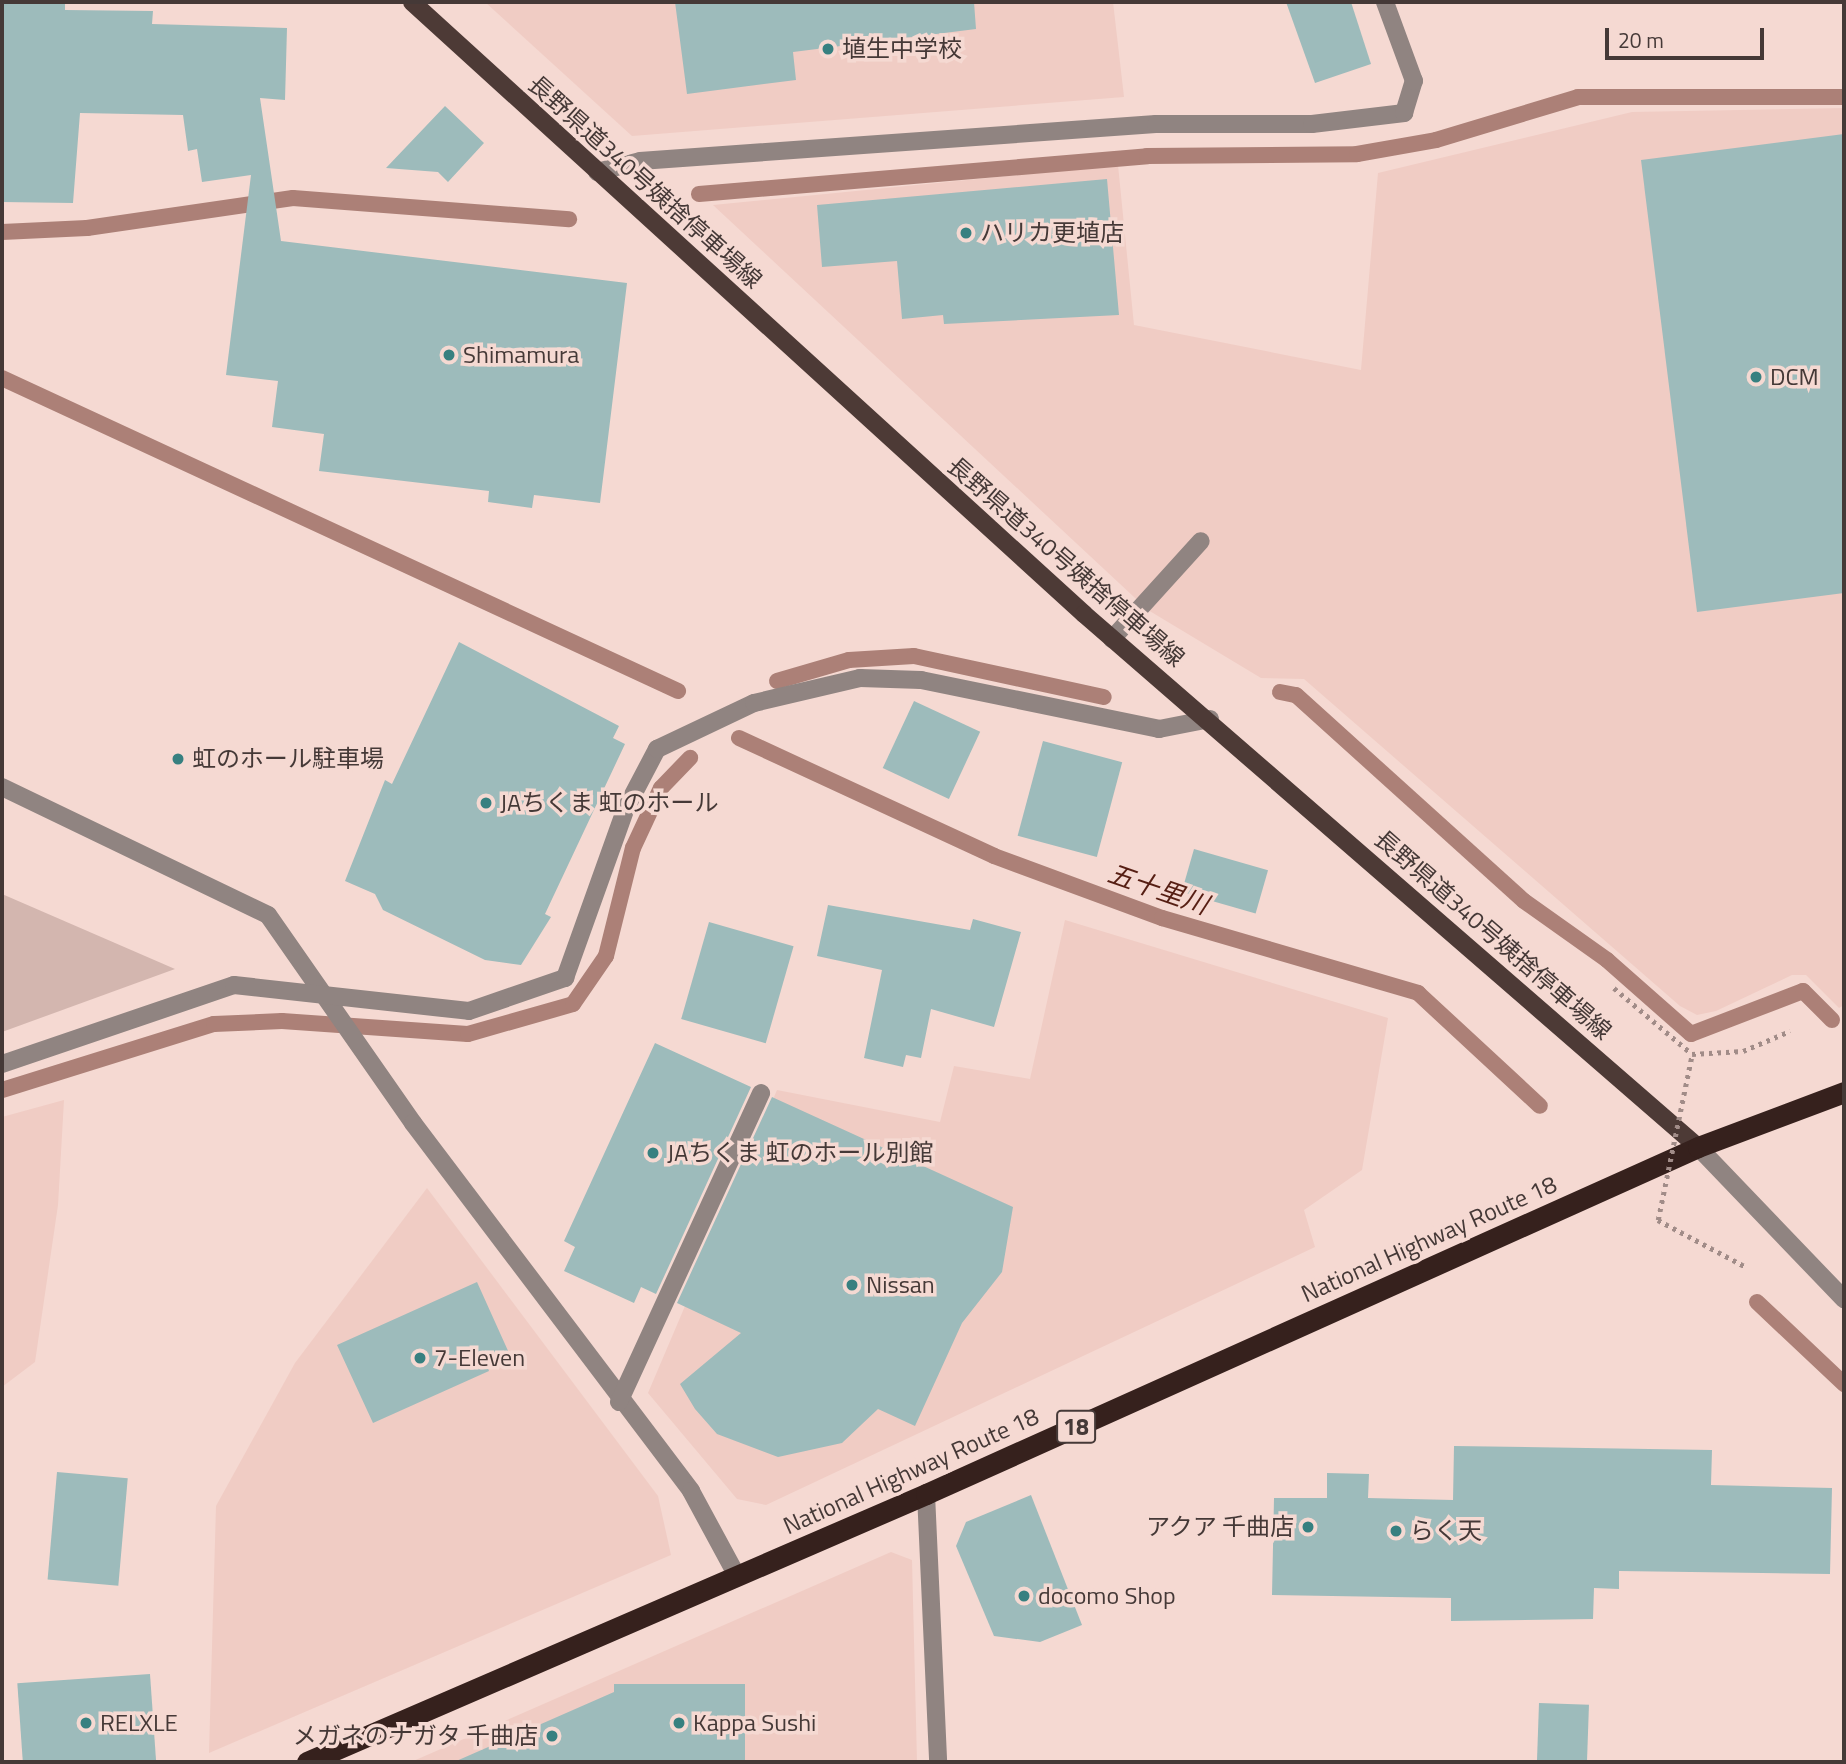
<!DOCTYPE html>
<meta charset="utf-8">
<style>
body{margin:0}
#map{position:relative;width:1846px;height:1764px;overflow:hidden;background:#f5d9d2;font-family:"Titillium Web","Noto Sans JP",sans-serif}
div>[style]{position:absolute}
.built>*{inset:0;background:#f0ccc4}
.green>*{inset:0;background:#d3b6af}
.stream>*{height:16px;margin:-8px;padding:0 8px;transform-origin:8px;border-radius:8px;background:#ac8077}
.building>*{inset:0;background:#9dbbbb;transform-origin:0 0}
.path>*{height:4.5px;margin-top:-2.25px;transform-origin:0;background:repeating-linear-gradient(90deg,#a18c88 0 3.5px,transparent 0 8.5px)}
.minor>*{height:18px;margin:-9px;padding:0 9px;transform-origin:9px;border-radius:9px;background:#908481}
.major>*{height:18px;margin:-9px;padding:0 9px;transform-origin:9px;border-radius:9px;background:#4d3a36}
.highway>*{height:21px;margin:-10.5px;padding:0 10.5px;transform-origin:10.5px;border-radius:10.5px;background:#36211d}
.path-bridge>*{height:4.5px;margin-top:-2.25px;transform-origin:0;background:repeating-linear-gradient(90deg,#a18c88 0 3.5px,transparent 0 8.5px)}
.dots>*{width:19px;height:19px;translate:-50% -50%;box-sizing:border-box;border:4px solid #f5d9d2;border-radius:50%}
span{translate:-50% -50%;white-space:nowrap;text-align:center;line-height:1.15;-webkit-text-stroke:7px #f5d9d2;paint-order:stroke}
.shield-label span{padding:2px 5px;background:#f5d9d2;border:2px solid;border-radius:5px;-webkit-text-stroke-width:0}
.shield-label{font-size:23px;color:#453937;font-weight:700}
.poi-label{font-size:24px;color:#453937}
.left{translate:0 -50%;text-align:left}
.right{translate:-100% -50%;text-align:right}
.street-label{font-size:24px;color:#453937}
.water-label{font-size:26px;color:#561e13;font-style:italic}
.frame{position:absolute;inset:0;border:4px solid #453937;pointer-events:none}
.scale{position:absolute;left:1605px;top:28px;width:159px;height:32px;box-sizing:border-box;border:4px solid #453937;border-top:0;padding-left:9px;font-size:21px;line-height:24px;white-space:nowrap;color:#453937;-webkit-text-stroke:5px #f5d9d2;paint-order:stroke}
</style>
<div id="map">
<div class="built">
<i style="clip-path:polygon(485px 2px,1113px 2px,1124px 97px,632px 136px)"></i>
<i style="clip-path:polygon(1844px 108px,1844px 1005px,1839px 1008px,1806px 975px,1792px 975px,1716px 1011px,1697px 1015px,1680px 1006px,1304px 679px,1261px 678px,1148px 610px,713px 205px,1118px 165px,1134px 325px,1361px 370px,1378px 173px,1632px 112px)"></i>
<i style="clip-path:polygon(1065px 920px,1388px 1018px,1362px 1170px,1304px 1210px,1315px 1247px,766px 1505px,737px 1499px,648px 1393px,777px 1090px,940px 1122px,954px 1066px,1030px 1079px)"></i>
<i style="clip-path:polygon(64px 1100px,58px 1205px,35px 1362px,2px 1387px,2px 1117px)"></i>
<i style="clip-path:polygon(427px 1188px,658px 1496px,671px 1555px,209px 1753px,216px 1506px,295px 1363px)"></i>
<i style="clip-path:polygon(891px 1552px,912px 1560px,917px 1762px,411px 1762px)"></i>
</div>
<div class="green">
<i style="clip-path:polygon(2px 894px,175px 969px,2px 1032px)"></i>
</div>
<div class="stream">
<i style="left:699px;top:194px;width:450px;rotate:-4.8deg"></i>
<i style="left:1147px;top:156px;width:210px;rotate:-0.5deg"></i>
<i style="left:1357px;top:154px;width:80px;rotate:-10deg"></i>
<i style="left:1436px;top:140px;width:148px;rotate:-16.8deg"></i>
<i style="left:1578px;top:97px;width:266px"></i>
<i style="left:2px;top:232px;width:85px;rotate:-2.7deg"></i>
<i style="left:87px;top:228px;width:208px;rotate:-8.3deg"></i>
<i style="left:293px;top:198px;width:277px;rotate:4.4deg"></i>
<i style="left:2px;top:378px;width:745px;rotate:24.84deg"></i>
<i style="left:777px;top:681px;width:75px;rotate:-16.3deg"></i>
<i style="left:849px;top:660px;width:65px;rotate:-3.5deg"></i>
<i style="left:914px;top:656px;width:194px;rotate:12.2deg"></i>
<i style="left:1280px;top:692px;width:16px;rotate:11deg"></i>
<i style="left:1296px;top:695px;width:307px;rotate:42.1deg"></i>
<i style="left:1524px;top:901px;width:102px;rotate:35.4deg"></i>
<i style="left:1607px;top:960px;width:112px;rotate:41.4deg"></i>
<i style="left:1691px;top:1034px;width:120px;rotate:-21deg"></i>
<i style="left:1803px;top:991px;width:41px;rotate:45deg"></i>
<i style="left:739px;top:738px;width:281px;rotate:24.8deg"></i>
<i style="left:994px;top:856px;width:179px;rotate:20.3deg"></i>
<i style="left:1162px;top:918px;width:267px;rotate:16.3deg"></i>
<i style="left:1418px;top:993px;width:166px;rotate:42.8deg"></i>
<i style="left:2px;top:1090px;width:222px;rotate:-17.3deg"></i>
<i style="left:214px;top:1024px;width:68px;rotate:-2.5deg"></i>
<i style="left:282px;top:1021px;width:186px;rotate:4deg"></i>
<i style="left:468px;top:1034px;width:109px;rotate:-15.9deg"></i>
<i style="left:573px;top:1004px;width:58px;rotate:-55.5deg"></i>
<i style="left:606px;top:956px;width:111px;rotate:-76deg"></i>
<i style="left:633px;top:848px;width:66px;rotate:-65deg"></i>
<i style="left:661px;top:788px;width:42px;rotate:-46deg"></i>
<i style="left:1757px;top:1302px;width:120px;rotate:43.3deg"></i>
</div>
<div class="building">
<i style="clip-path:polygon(675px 2px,974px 2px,976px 29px,793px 52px,796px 80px,687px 94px)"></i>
<i style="clip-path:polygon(1286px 2px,1351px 2px,1371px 64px,1315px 83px)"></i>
<i style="clip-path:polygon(65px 3px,65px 10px,153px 11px,152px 24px,287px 28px,285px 100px,260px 98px,281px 241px,627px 283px,600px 503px,534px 495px,532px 508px,488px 502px,489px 491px,319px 471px,324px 434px,272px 427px,278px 381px,226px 375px,251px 175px,202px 182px,197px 149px,188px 151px,183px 115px,80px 113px,73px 203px,2px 202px,2px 4px)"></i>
<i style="clip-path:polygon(445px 106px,484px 143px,448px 182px,438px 172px,386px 168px)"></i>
<i style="clip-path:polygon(1844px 134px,1844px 593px,1697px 612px,1641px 160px)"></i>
<i style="clip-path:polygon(1107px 179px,1119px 315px,944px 324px,943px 315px,902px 319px,897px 261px,822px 267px,817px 205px)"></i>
<i style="clip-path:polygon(459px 642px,619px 726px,613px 738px,625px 744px,545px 914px,551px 917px,521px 965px,485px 960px,383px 910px,375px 894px,345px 881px,385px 780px,392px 784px)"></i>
<i style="left:914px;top:701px;width:73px;height:74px;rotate:25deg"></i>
<i style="left:1043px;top:741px;width:82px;height:98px;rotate:15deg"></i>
<i style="left:1194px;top:849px;width:77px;height:45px;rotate:16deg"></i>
<i style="clip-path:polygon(828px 905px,970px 930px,973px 919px,1021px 932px,994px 1027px,931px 1009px,921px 1058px,906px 1055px,903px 1067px,864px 1058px,882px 970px,817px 956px)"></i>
<i style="left:709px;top:922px;width:88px;height:101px;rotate:16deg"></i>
<i style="clip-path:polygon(655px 1043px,751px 1087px,656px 1294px,641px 1287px,634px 1303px,564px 1271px,575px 1247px,564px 1241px)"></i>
<i style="clip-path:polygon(772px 1097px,1013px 1207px,1002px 1272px,962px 1323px,915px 1426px,878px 1409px,842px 1443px,778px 1457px,717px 1434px,695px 1409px,680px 1384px,741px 1333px,677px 1303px)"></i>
<i style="clip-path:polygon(477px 1282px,509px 1353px,486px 1363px,489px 1371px,373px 1423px,337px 1345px)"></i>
<i style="clip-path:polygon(1454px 1446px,1712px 1450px,1711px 1485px,1832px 1488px,1830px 1574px,1619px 1571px,1619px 1589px,1594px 1588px,1593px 1619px,1451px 1621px,1451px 1598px,1272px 1595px,1274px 1498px,1327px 1498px,1327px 1473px,1369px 1474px,1368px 1498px,1453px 1500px)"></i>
<i style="left:57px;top:1472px;width:71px;height:108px;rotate:5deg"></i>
<i style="clip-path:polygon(1031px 1495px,1082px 1625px,1040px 1642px,994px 1636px,956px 1546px,966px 1522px)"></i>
<i style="left:150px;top:1674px;width:88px;height:133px;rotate:86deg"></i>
<i style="clip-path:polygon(614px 1684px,745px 1684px,745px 1762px,454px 1762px,614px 1692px)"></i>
<i style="left:1539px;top:1703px;width:50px;height:59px;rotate:2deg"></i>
</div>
<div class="path">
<i style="left:1614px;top:988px;width:102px;rotate:40.2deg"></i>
<i style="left:1692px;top:1054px;width:51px;rotate:-3.4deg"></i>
<i style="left:1743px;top:1051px;width:51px;rotate:-23.1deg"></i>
<i style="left:1658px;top:1220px;width:100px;rotate:28.1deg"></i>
</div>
<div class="minor">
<i style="left:597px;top:172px;width:44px;rotate:-14.3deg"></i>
<i style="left:640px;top:161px;width:517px;rotate:-4.1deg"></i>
<i style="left:1156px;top:124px;width:156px"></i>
<i style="left:1312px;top:124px;width:93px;rotate:-6.8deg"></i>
<i style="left:1404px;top:113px;width:34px;rotate:-73deg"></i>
<i style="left:1414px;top:81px;width:84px;rotate:-110.2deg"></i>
<i style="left:1112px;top:639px;width:132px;rotate:-47.8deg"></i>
<i style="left:2px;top:787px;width:295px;rotate:25.7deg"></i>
<i style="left:268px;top:915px;width:254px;rotate:55.1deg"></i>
<i style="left:413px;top:1123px;width:461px;rotate:52.9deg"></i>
<i style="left:691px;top:1491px;width:97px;rotate:61.6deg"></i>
<i style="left:2px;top:1064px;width:245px;rotate:-18.8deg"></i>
<i style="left:234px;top:985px;width:236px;rotate:6.3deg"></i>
<i style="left:469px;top:1011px;width:102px;rotate:-19deg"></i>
<i style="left:565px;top:978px;width:181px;rotate:-70.3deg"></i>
<i style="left:626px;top:808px;width:67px;rotate:-62.3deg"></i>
<i style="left:657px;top:749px;width:107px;rotate:-25.4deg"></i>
<i style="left:754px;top:703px;width:109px;rotate:-13.3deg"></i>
<i style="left:860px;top:678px;width:61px;rotate:1.9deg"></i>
<i style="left:921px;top:680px;width:243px;rotate:11.6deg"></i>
<i style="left:1159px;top:729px;width:52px;rotate:-11.1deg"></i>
<i style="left:1698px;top:1147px;width:211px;rotate:46.2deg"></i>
<i style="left:619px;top:1402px;width:340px;rotate:-65.3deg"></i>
<i style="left:926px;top:1494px;width:268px;rotate:87.4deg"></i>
</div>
<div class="major">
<i style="left:412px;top:2px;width:909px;rotate:42.32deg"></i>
<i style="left:1084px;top:614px;width:813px;rotate:40.96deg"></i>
</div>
<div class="highway">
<i style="left:307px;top:1762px;width:675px;rotate:-23.41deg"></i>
<i style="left:926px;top:1494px;width:846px;rotate:-24.2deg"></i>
<i style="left:1698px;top:1147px;width:156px;rotate:-20.6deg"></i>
</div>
<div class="path-bridge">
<i style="left:1658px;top:1220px;width:169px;rotate:-78.4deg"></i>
</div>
<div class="dots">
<i style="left:828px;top:49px;background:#378080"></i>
<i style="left:966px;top:233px;background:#378080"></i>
<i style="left:449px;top:355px;background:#378080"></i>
<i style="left:1756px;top:377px;background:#378080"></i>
<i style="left:178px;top:759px;background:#378080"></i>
<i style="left:486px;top:803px;background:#378080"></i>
<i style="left:653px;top:1153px;background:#378080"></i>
<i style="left:852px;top:1285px;background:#378080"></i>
<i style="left:420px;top:1358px;background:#378080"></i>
<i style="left:1308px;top:1527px;background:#378080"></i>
<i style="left:1396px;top:1531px;background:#378080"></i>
<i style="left:1024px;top:1596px;background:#378080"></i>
<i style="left:86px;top:1723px;background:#378080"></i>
<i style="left:679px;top:1723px;background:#378080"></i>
<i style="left:552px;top:1736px;background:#378080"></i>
</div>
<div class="shield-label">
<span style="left:1076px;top:1427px">18</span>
</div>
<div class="poi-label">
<span class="left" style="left:842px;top:49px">埴生中学校</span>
<span class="left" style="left:980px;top:233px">ハリカ更埴店</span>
<span class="left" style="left:463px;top:355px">Shimamura</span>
<span class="left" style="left:1770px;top:377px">DCM</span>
<span class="left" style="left:192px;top:759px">虹のホール駐車場</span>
<span class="left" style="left:500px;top:803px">JAちくま 虹のホール</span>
<span class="left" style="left:667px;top:1153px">JAちくま 虹のホール別館</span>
<span class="left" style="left:866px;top:1285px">Nissan</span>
<span class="left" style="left:434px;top:1358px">7-Eleven</span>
<span class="right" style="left:1294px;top:1527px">アクア 千曲店</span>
<span class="left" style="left:1410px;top:1531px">らく天</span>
<span class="left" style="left:1038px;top:1596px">docomo Shop</span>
<span class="left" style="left:100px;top:1723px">RELXLE</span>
<span class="left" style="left:693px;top:1723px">Kappa Sushi</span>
<span class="right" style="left:538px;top:1736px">メガネのナガタ 千曲店</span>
</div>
<div class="street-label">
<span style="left:645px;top:182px;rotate:42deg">長野県道340号姨捨停車場線</span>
<span style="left:1066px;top:562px;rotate:41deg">長野県道340号姨捨停車場線</span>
<span style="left:1493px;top:935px;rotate:41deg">長野県道340号姨捨停車場線</span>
<span style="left:1429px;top:1239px;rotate:-24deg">National Highway Route 18</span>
<span style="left:911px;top:1471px;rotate:-24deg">National Highway Route 18</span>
</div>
<div class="water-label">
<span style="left:1158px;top:889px;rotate:19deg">五十里川</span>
</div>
<div class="frame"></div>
<div class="scale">20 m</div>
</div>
